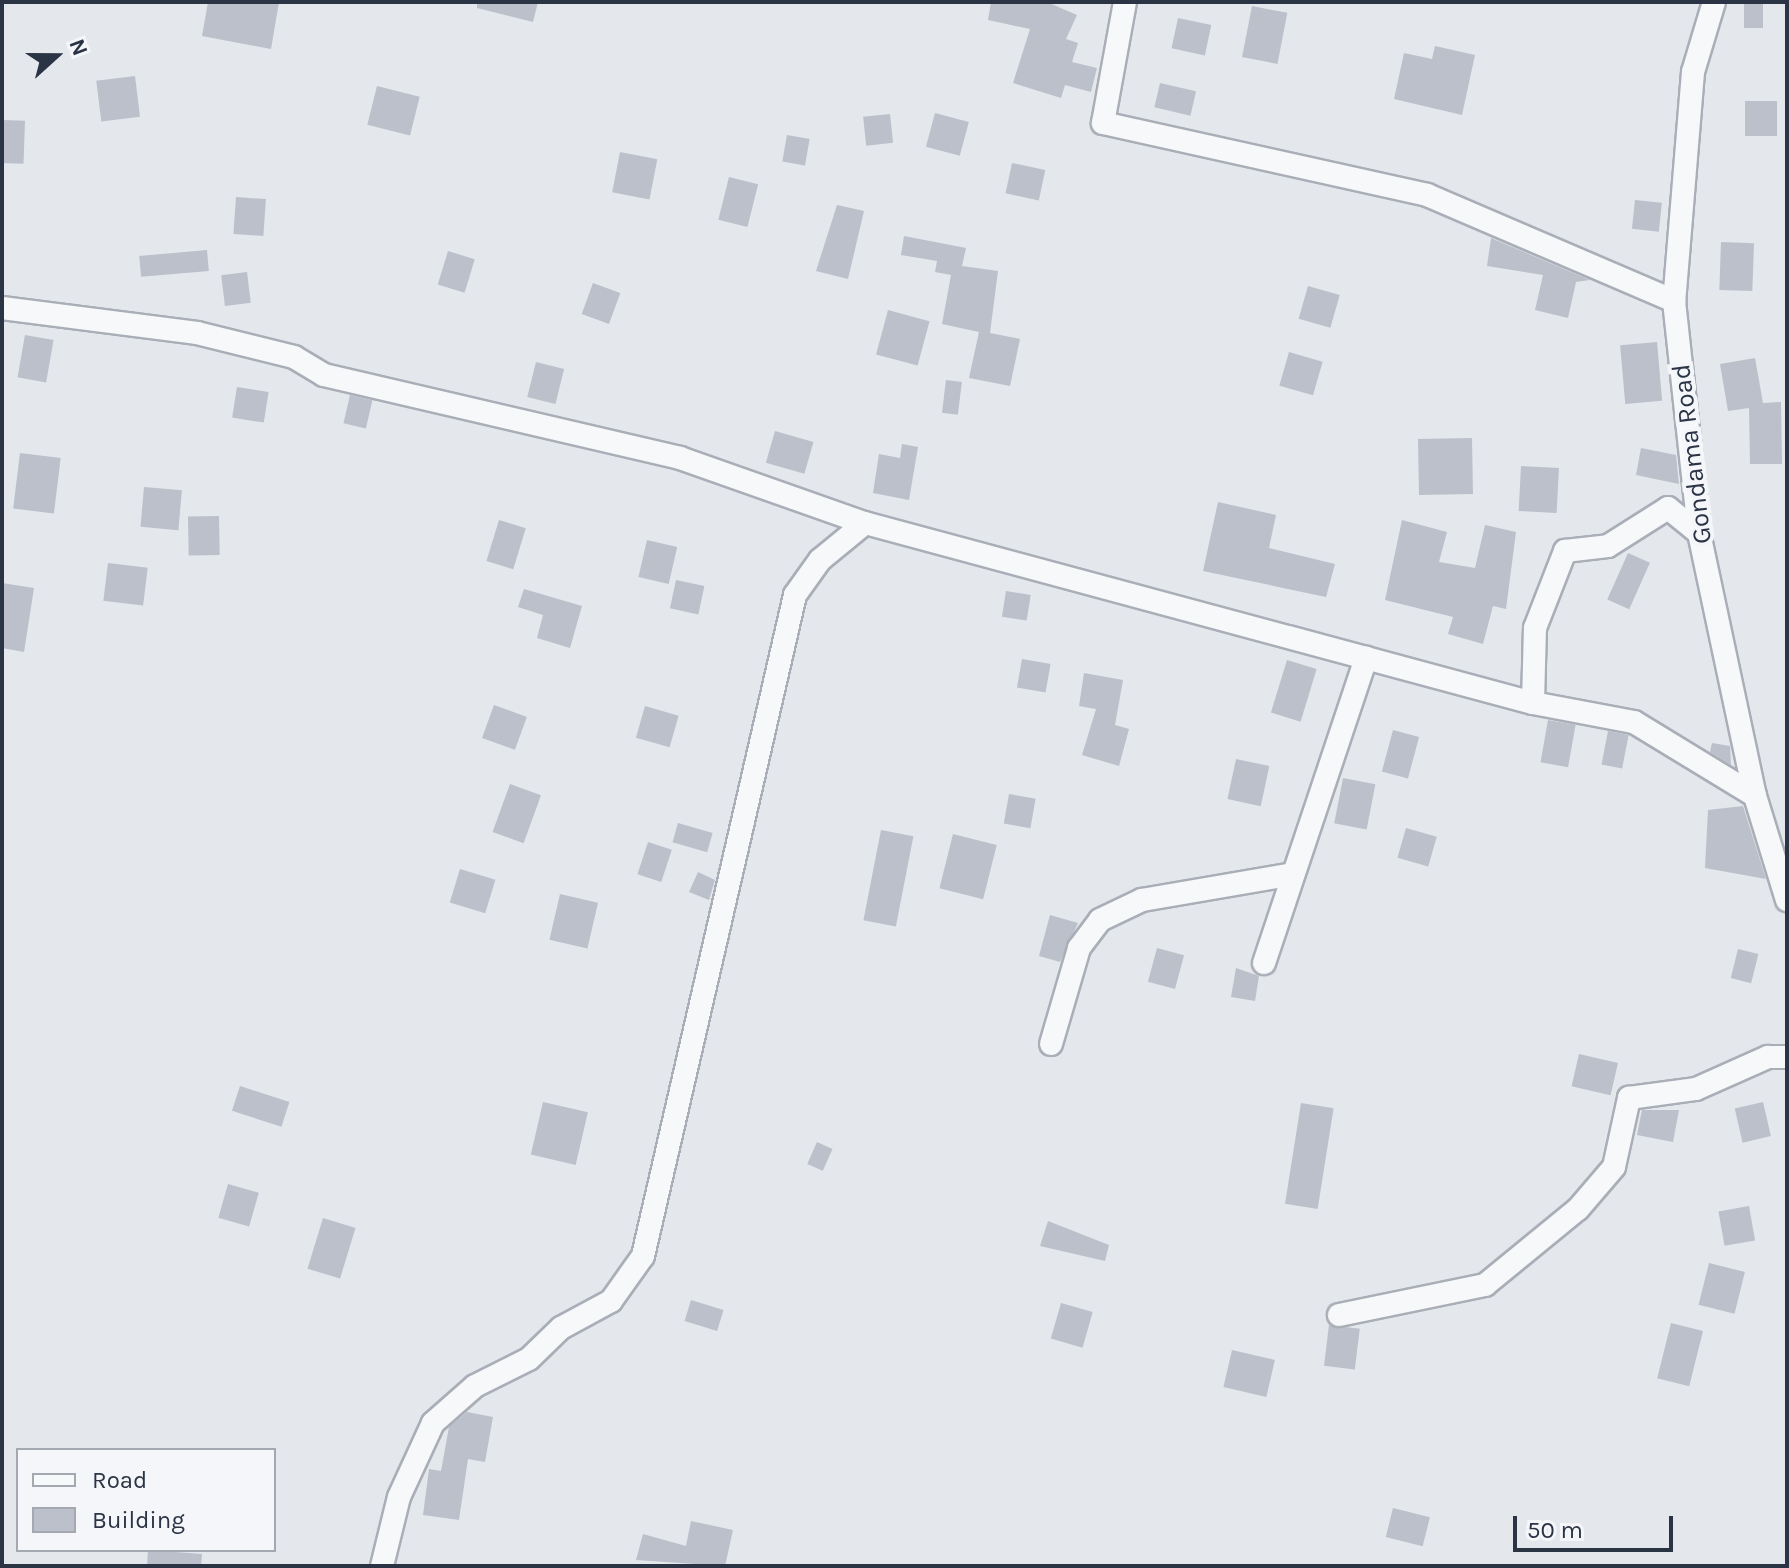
<!DOCTYPE html>
<style>
body{margin:0}
#map{position:relative;width:1789px;height:1568px;overflow:hidden;background:#e4e7ec;font-family:Karla,sans-serif}
div>[style]{position:absolute}
.building>*{inset:0;background:#bbc0ca;transform-origin:0 0}
.roads{filter:drop-shadow(2px 0 #a9aeb7) drop-shadow(-2px 0 #a9aeb7) drop-shadow(0 2px #a9aeb7) drop-shadow(0 -2px #a9aeb7)}
.minor>*{height:22px;margin:-11px;padding:0 11px;transform-origin:11px;border-radius:11px;background:#f7f8fa}
span{translate:-50% -50%;white-space:nowrap;text-align:center;line-height:1.15;-webkit-text-stroke:8px #f4f6f9;paint-order:stroke}
.street-label{font-size:26px;color:#2b3445}
.frame{position:absolute;inset:0;border:4px solid #2b3445;pointer-events:none}
.legend{position:absolute;left:16px;top:1448px;width:260px;height:104px;box-sizing:border-box;background:#f4f6f9;border:2px solid #a4a8b1;margin:0;padding:10px 14px;list-style:none;font-size:24px;color:#2b3445}
.legend li{display:flex;align-items:center;gap:16px;height:40px}
.legend b{width:40px;border:2px solid #a4a8b1}
.north{position:absolute;left:16px;top:16px;width:80px;height:80px;-webkit-text-stroke:6px #f4f6f9;paint-order:stroke;rotate:69deg;font-size:22px;font-weight:700;line-height:32px;text-align:center;color:#2b3445}
.north::after{content:'';display:block;margin:auto;width:28px;height:36px;background:#2b3445;clip-path:polygon(50% 0,100% 100%,50% 72%,0 100%)}
.scale{position:absolute;left:1513px;top:1516px;width:160px;height:36px;box-sizing:border-box;border:4px solid #2b3445;border-top:0;padding-left:10px;font-size:24px;line-height:28px;white-space:nowrap;color:#2b3445;-webkit-text-stroke:6px #f4f6f9;paint-order:stroke}
</style>
<div id="map">
<div class="building">
<i style="clip-path:polygon(208px 2px,279px 2px,271px 49px,202px 36px)"></i>
<i style="clip-path:polygon(477px 2px,538px 2px,533px 22px,477px 8px)"></i>
<i style="clip-path:polygon(991px 2px,1047px 2px,1077px 15px,1066px 39px,1078px 43px,1072px 62px,1097px 68px,1091px 92px,1065px 85px,1061px 98px,1013px 83px,1030px 29px,988px 20px)"></i>
<i style="left:1744px;top:2px;width:19px;height:26px"></i>
<i style="left:1252px;top:6px;width:36px;height:52px;rotate:11deg"></i>
<i style="left:1178px;top:18px;width:34px;height:31px;rotate:12deg"></i>
<i style="clip-path:polygon(1435px 46px,1475px 55px,1462px 115px,1394px 99px,1404px 53px,1432px 59px)"></i>
<i style="left:135px;top:76px;width:41px;height:39px;rotate:83deg"></i>
<i style="left:1160px;top:83px;width:37px;height:25px;rotate:13deg"></i>
<i style="left:377px;top:86px;width:44px;height:40px;rotate:14deg"></i>
<i style="left:1745px;top:101px;width:32px;height:35px"></i>
<i style="left:935px;top:113px;width:35px;height:35px;rotate:15deg"></i>
<i style="left:890px;top:114px;width:29px;height:27px;rotate:84deg"></i>
<i style="left:2px;top:120px;width:23px;height:43px;rotate:2deg"></i>
<i style="left:787px;top:135px;width:23px;height:27px;rotate:10deg"></i>
<i style="left:620px;top:152px;width:38px;height:41px;rotate:11deg"></i>
<i style="left:1012px;top:163px;width:34px;height:31px;rotate:12deg"></i>
<i style="left:729px;top:177px;width:30px;height:44px;rotate:14deg"></i>
<i style="left:236px;top:197px;width:30px;height:37px;rotate:4deg"></i>
<i style="left:1635px;top:200px;width:27px;height:29px;rotate:6deg"></i>
<i style="clip-path:polygon(837px 205px,864px 211px,848px 279px,816px 271px)"></i>
<i style="clip-path:polygon(904px 236px,966px 248px,962px 266px,998px 271px,990px 333px,1020px 339px,1010px 386px,969px 378px,979px 332px,942px 324px,951px 275px,935px 272px,937px 261px,901px 255px)"></i>
<i style="clip-path:polygon(1491px 238px,1590px 280px,1576px 282px,1568px 318px,1535px 310px,1543px 275px,1487px 266px)"></i>
<i style="left:1721px;top:242px;width:33px;height:48px;rotate:2deg"></i>
<i style="left:207px;top:250px;width:21px;height:68px;rotate:85deg"></i>
<i style="left:448px;top:251px;width:28px;height:35px;rotate:17deg"></i>
<i style="left:247px;top:272px;width:31px;height:26px;rotate:83deg"></i>
<i style="left:593px;top:283px;width:29px;height:33px;rotate:20deg"></i>
<i style="left:1308px;top:286px;width:33px;height:34px;rotate:16deg"></i>
<i style="left:888px;top:310px;width:43px;height:46px;rotate:15deg"></i>
<i style="left:25px;top:335px;width:29px;height:43px;rotate:10deg"></i>
<i style="left:1657px;top:342px;width:59px;height:37px;rotate:85deg"></i>
<i style="left:1289px;top:352px;width:35px;height:35px;rotate:16deg"></i>
<i style="clip-path:polygon(1755px 358px,1763px 403px,1781px 402px,1782px 464px,1750px 464px,1749px 408px,1728px 411px,1720px 364px)"></i>
<i style="left:536px;top:362px;width:29px;height:36px;rotate:14deg"></i>
<i style="left:946px;top:380px;width:16px;height:33px;rotate:7deg"></i>
<i style="left:237px;top:387px;width:32px;height:31px;rotate:9deg"></i>
<i style="left:350px;top:395px;width:23px;height:29px;rotate:13deg"></i>
<i style="left:775px;top:431px;width:40px;height:33px;rotate:16deg"></i>
<i style="left:1472px;top:438px;width:56px;height:54px;rotate:89deg"></i>
<i style="clip-path:polygon(902px 444px,918px 447px,909px 500px,873px 493px,879px 454px,900px 458px)"></i>
<i style="clip-path:polygon(1641px 448px,1676px 455px,1679px 484px,1636px 475px)"></i>
<i style="left:20px;top:453px;width:41px;height:56px;rotate:7deg"></i>
<i style="left:1521px;top:466px;width:38px;height:45px;rotate:3deg"></i>
<i style="left:144px;top:487px;width:38px;height:40px;rotate:5deg"></i>
<i style="clip-path:polygon(1218px 502px,1276px 515px,1269px 548px,1335px 564px,1326px 597px,1203px 571px)"></i>
<i style="left:219px;top:516px;width:39px;height:31px;rotate:89deg"></i>
<i style="left:499px;top:520px;width:28px;height:43px;rotate:17deg"></i>
<i style="clip-path:polygon(1402px 520px,1447px 532px,1439px 562px,1475px 568px,1485px 525px,1516px 532px,1506px 609px,1493px 606px,1483px 644px,1448px 634px,1453px 617px,1385px 600px)"></i>
<i style="left:647px;top:540px;width:31px;height:38px;rotate:13deg"></i>
<i style="left:1628px;top:553px;width:24px;height:51px;rotate:24deg"></i>
<i style="left:108px;top:563px;width:40px;height:38px;rotate:7deg"></i>
<i style="left:676px;top:580px;width:29px;height:29px;rotate:12deg"></i>
<i style="clip-path:polygon(2px 583px,34px 588px,24px 652px,2px 648px)"></i>
<i style="clip-path:polygon(524px 589px,582px 606px,570px 648px,537px 638px,543px 615px,518px 607px)"></i>
<i style="left:1006px;top:591px;width:25px;height:26px;rotate:9deg"></i>
<i style="left:1022px;top:659px;width:29px;height:29px;rotate:10deg"></i>
<i style="left:1287px;top:660px;width:31px;height:55px;rotate:17deg"></i>
<i style="clip-path:polygon(1084px 673px,1123px 680px,1115px 725px,1129px 729px,1119px 766px,1082px 755px,1096px 709px,1079px 706px)"></i>
<i style="left:494px;top:705px;width:35px;height:35px;rotate:20deg"></i>
<i style="left:645px;top:706px;width:35px;height:33px;rotate:16deg"></i>
<i style="left:1548px;top:720px;width:28px;height:43px;rotate:10deg"></i>
<i style="left:1393px;top:730px;width:27px;height:43px;rotate:15deg"></i>
<i style="left:1608px;top:731px;width:21px;height:34px;rotate:11deg"></i>
<i style="clip-path:polygon(1712px 743px,1730px 746px,1731px 765px,1710px 752px)"></i>
<i style="left:1236px;top:759px;width:34px;height:41px;rotate:12deg"></i>
<i style="left:1343px;top:778px;width:33px;height:46px;rotate:11deg"></i>
<i style="left:510px;top:784px;width:33px;height:51px;rotate:20deg"></i>
<i style="left:1009px;top:794px;width:27px;height:30px;rotate:10deg"></i>
<i style="clip-path:polygon(1743px 806px,1766px 879px,1705px 868px,1708px 810px)"></i>
<i style="left:678px;top:823px;width:36px;height:20px;rotate:16deg"></i>
<i style="left:1406px;top:828px;width:32px;height:31px;rotate:16deg"></i>
<i style="left:881px;top:830px;width:33px;height:92px;rotate:11deg"></i>
<i style="left:953px;top:834px;width:45px;height:56px;rotate:14deg"></i>
<i style="left:648px;top:842px;width:25px;height:34px;rotate:18deg"></i>
<i style="left:460px;top:869px;width:37px;height:35px;rotate:17deg"></i>
<i style="clip-path:polygon(698px 872px,715px 880px,709px 900px,689px 892px)"></i>
<i style="left:560px;top:894px;width:39px;height:47px;rotate:13deg"></i>
<i style="clip-path:polygon(1050px 915px,1078px 923px,1060px 962px,1039px 956px)"></i>
<i style="left:1157px;top:948px;width:28px;height:35px;rotate:15deg"></i>
<i style="left:1738px;top:949px;width:21px;height:30px;rotate:14deg"></i>
<i style="clip-path:polygon(1236px 968px,1259px 976px,1255px 1001px,1231px 997px)"></i>
<i style="left:1579px;top:1054px;width:40px;height:33px;rotate:13deg"></i>
<i style="left:240px;top:1086px;width:52px;height:26px;rotate:18deg"></i>
<i style="left:543px;top:1102px;width:46px;height:54px;rotate:13deg"></i>
<i style="left:1763px;top:1102px;width:35px;height:29px;rotate:77deg"></i>
<i style="left:1301px;top:1103px;width:33px;height:102px;rotate:9deg"></i>
<i style="clip-path:polygon(1642px 1110px,1679px 1110px,1673px 1142px,1637px 1135px)"></i>
<i style="left:817px;top:1142px;width:17px;height:24px;rotate:24deg"></i>
<i style="left:228px;top:1184px;width:32px;height:35px;rotate:16deg"></i>
<i style="left:1749px;top:1206px;width:35px;height:31px;rotate:80deg"></i>
<i style="left:323px;top:1218px;width:34px;height:53px;rotate:17deg"></i>
<i style="clip-path:polygon(1048px 1221px,1109px 1245px,1105px 1261px,1040px 1246px)"></i>
<i style="left:1709px;top:1263px;width:37px;height:43px;rotate:14deg"></i>
<i style="left:691px;top:1300px;width:34px;height:22px;rotate:17deg"></i>
<i style="left:1061px;top:1303px;width:33px;height:37px;rotate:16deg"></i>
<i style="left:1671px;top:1323px;width:33px;height:57px;rotate:14deg"></i>
<i style="left:1329px;top:1325px;width:31px;height:41px;rotate:7deg"></i>
<i style="left:1232px;top:1350px;width:44px;height:38px;rotate:13deg"></i>
<i style="clip-path:polygon(467px 1412px,493px 1417px,485px 1462px,468px 1459px,459px 1520px,423px 1515px,429px 1469px,441px 1471px,449px 1427px)"></i>
<i style="left:1393px;top:1508px;width:38px;height:30px;rotate:14deg"></i>
<i style="clip-path:polygon(691px 1521px,733px 1530px,725px 1566px,636px 1560px,643px 1534px,686px 1546px)"></i>
<i style="clip-path:polygon(148px 1550px,202px 1554px,201px 1566px,147px 1566px)"></i>
</div>
<div class="roads">
<div class="minor">
<i style="left:1125px;top:2px;width:123px;rotate:100.3deg"></i>
<i style="left:1103px;top:123px;width:332px;rotate:12.5deg"></i>
<i style="left:1427px;top:195px;width:269px;rotate:23.2deg"></i>
<i style="left:1714px;top:2px;width:73px;rotate:106.7deg"></i>
<i style="left:1693px;top:72px;width:230px;rotate:94.7deg"></i>
<i style="left:1674px;top:301px;width:233px;rotate:83.8deg"></i>
<i style="left:1699px;top:533px;width:269px;rotate:78deg"></i>
<i style="left:1755px;top:796px;width:109px;rotate:72.9deg"></i>
<i style="left:2px;top:308px;width:197px;rotate:7.3deg"></i>
<i style="left:197px;top:333px;width:100px;rotate:13.9deg"></i>
<i style="left:294px;top:357px;width:35px;rotate:31deg"></i>
<i style="left:324px;top:375px;width:366px;rotate:13.1deg"></i>
<i style="left:680px;top:458px;width:196px;rotate:19.4deg"></i>
<i style="left:1533px;top:703px;width:75px;rotate:-88.5deg"></i>
<i style="left:1535px;top:628px;width:83px;rotate:-68.7deg"></i>
<i style="left:1565px;top:551px;width:43px;rotate:-6.6deg"></i>
<i style="left:1608px;top:546px;width:71px;rotate:-32.3deg"></i>
<i style="left:1668px;top:508px;width:40px;rotate:39deg"></i>
<i style="left:1264px;top:963px;width:322px;rotate:-71.5deg"></i>
<i style="left:1051px;top:1044px;width:100px;rotate:-73.7deg"></i>
<i style="left:1079px;top:948px;width:35px;rotate:-53deg"></i>
<i style="left:1100px;top:920px;width:47px;rotate:-25.5deg"></i>
<i style="left:1142px;top:900px;width:148px;rotate:-9.7deg"></i>
<i style="left:1339px;top:1315px;width:149px;rotate:-11.6deg"></i>
<i style="left:1485px;top:1285px;width:120px;rotate:-39.3deg"></i>
<i style="left:1578px;top:1209px;width:55px;rotate:-49.4deg"></i>
<i style="left:1614px;top:1167px;width:71px;rotate:-77.7deg"></i>
<i style="left:1629px;top:1098px;width:68px;rotate:-7.7deg"></i>
<i style="left:1696px;top:1089px;width:79px;rotate:-24deg"></i>
<i style="left:1768px;top:1057px;width:19px"></i>
<i style="left:382px;top:1566px;width:71px;rotate:-76.2deg"></i>
<i style="left:399px;top:1497px;width:81px;rotate:-65.3deg"></i>
<i style="left:433px;top:1423px;width:56px;rotate:-41.4deg"></i>
<i style="left:475px;top:1386px;width:60px;rotate:-26.6deg"></i>
<i style="left:529px;top:1359px;width:45px;rotate:-44.1deg"></i>
<i style="left:561px;top:1328px;width:57px;rotate:-28.4deg"></i>
<i style="left:611px;top:1301px;width:55px;rotate:-54.6deg"></i>
<i style="left:643px;top:1256px;width:678px;rotate:-77.05deg"></i>
<i style="left:795px;top:595px;width:43px;rotate:-54.5deg"></i>
<i style="left:820px;top:560px;width:58px;rotate:-39.4deg"></i>
<i style="left:865px;top:523px;width:692px;rotate:15.08deg"></i>
<i style="left:1533px;top:703px;width:103px;rotate:10.7deg"></i>
<i style="left:1634px;top:722px;width:142px;rotate:31.4deg"></i>
</div>
</div>
<div class="street-label">
<span style="left:1692px;top:454px;rotate:-97deg">Gondama Road</span>
</div>
<div class="frame"></div>
<ul class="legend">
<li><b style="height:10px;background:#f7f8fa"></b>Road</li>
<li><b style="height:22px;background:#bbc0ca"></b>Building</li>
</ul>
<div class="north">N</div>
<div class="scale">50 m</div>
</div>
